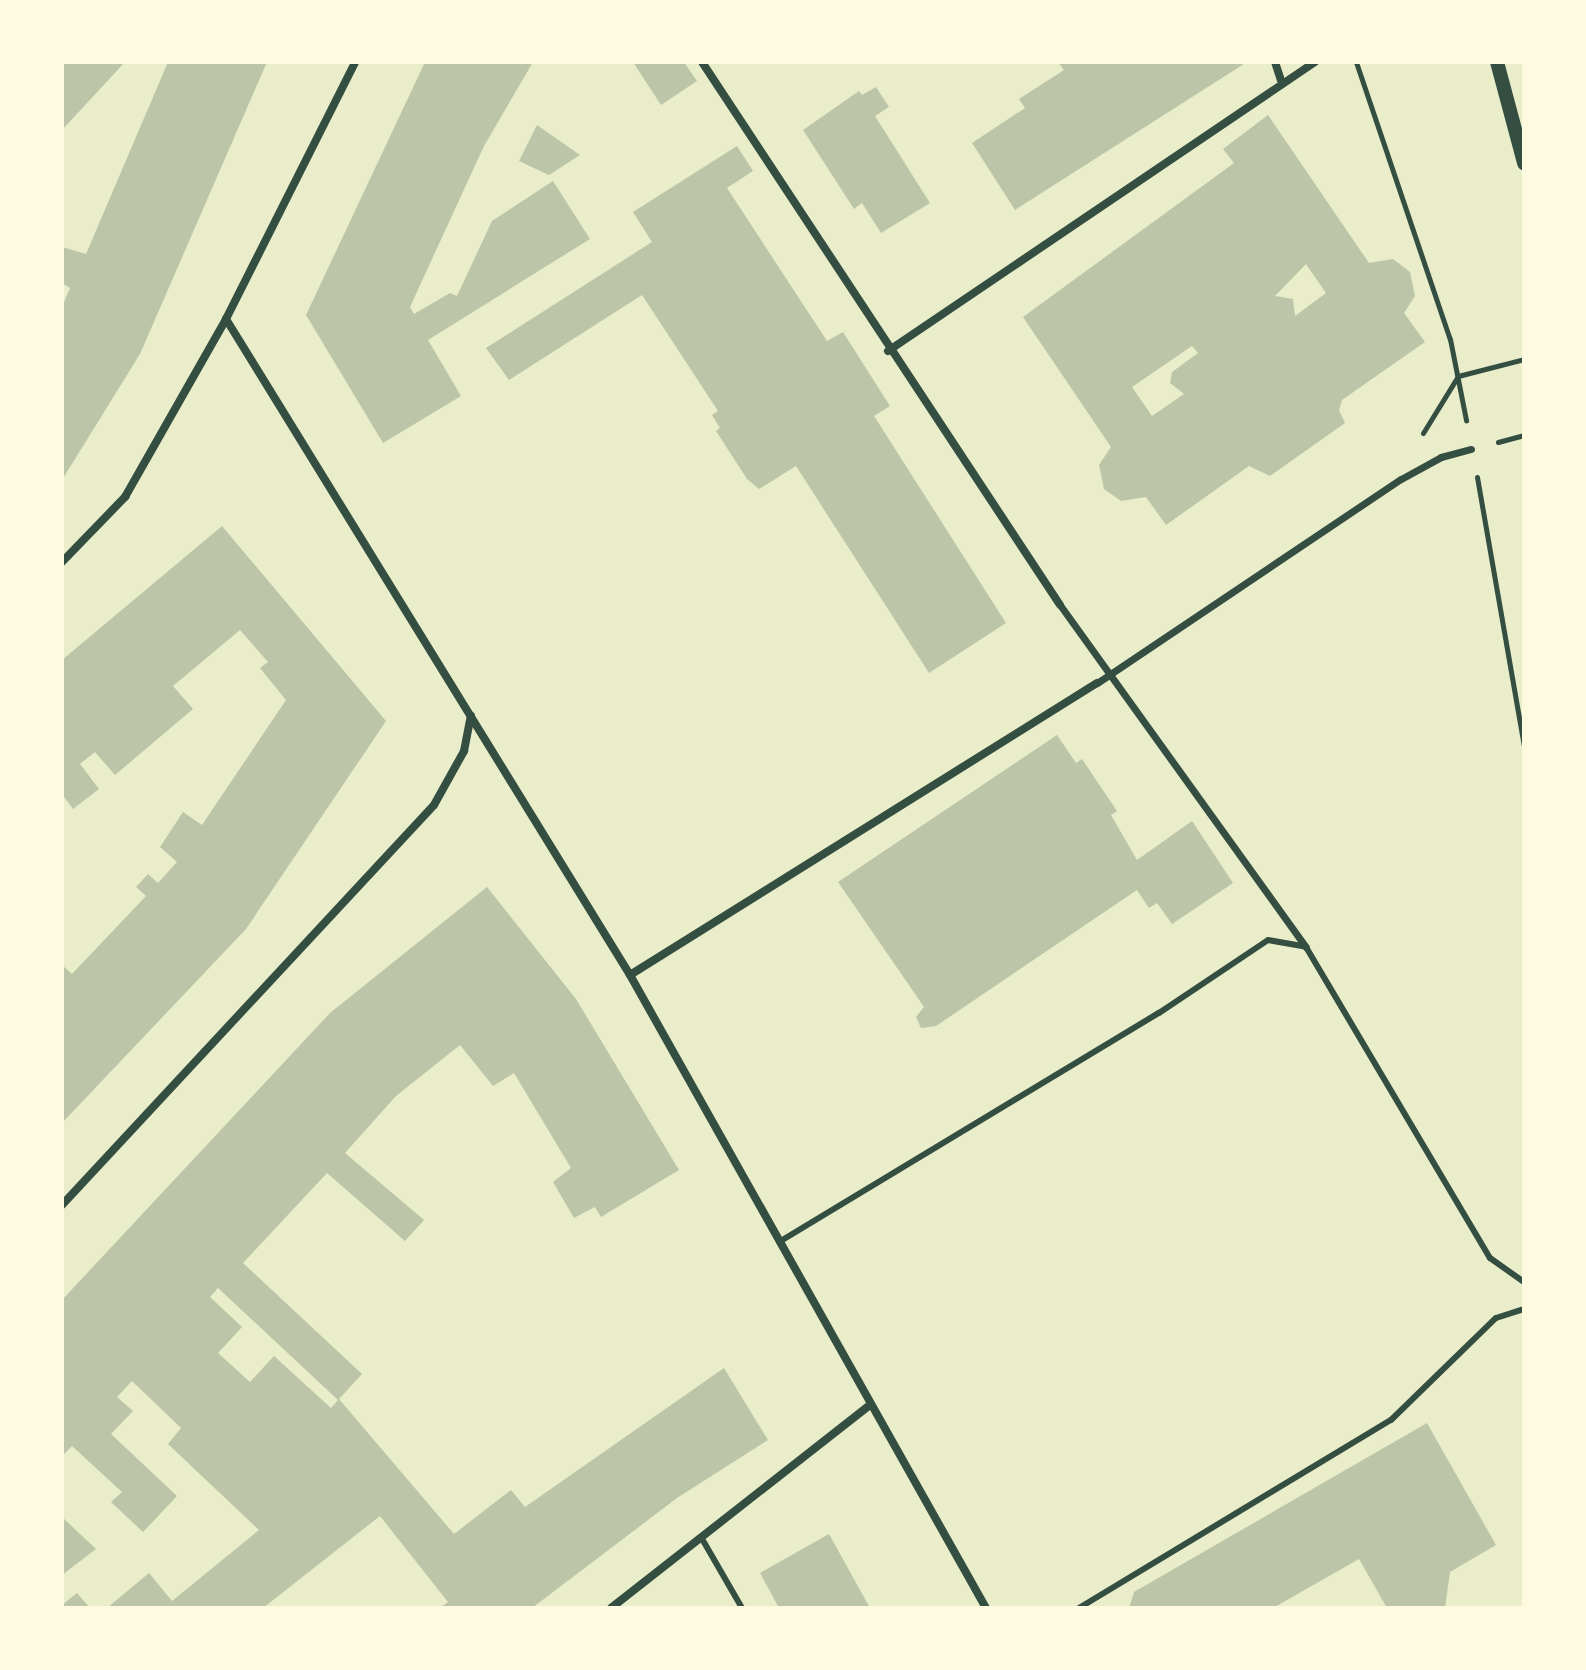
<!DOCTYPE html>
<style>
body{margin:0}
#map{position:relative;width:1586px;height:1670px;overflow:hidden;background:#e9edc9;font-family:"Crimson Pro",serif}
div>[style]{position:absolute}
.building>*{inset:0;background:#bcc5a7}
.path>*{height:5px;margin:-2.5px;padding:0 2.5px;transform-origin:2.5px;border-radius:2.5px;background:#344e41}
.service>*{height:6px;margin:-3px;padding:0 3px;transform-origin:3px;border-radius:3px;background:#344e41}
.pedestrian>*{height:7px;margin:-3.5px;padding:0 3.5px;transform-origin:3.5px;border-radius:3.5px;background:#344e41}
.minor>*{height:8px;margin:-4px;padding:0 4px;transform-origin:4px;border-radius:4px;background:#344e41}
.tertiary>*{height:14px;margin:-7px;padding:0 7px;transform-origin:7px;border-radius:7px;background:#344e41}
span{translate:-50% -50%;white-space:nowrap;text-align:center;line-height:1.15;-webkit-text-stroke:6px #fefae0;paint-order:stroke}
.frame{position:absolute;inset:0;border:64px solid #fefae0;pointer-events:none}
</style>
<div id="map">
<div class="building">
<i style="clip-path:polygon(62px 62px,125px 62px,62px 130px)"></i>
<i style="clip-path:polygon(168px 62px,267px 62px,140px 354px,62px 480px,62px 307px,70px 288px,62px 283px,62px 247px,86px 254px)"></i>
<i style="clip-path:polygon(425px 62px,533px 62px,484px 146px,410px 307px,414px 314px,450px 293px,457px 296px,492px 221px,553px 181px,590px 239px,428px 340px,461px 396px,383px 443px,306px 315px)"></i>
<i style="clip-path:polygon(633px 62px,684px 62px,697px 81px,661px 105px)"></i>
<i style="clip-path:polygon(1058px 62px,1247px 62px,1015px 210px,972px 143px,1025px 108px,1019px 99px,1064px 70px)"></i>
<i style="clip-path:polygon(876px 87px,889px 107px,875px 116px,930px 203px,881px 233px,862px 203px,854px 209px,803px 130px,859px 91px,862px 95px)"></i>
<i style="clip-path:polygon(evenodd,1268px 115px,1369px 263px,1393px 259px,1410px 272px,1415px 296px,1404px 313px,1425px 342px,1342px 400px,1339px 410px,1345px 423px,1270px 476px,1249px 466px,1166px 525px,1146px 497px,1121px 501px,1104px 489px,1099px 465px,1111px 447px,1023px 317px,1234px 163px,1223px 149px,1268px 115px,1306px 264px,1326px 293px,1295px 316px,1293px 299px,1275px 296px,1306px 264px,1268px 115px,1192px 346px,1198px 353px,1172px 372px,1170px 383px,1184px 394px,1152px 416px,1132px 387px,1192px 346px)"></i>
<i style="clip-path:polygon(537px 125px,580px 155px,549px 175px,519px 161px)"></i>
<i style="clip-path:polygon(737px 146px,753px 171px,727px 188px,827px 341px,843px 332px,890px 406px,874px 416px,1006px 623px,929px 673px,796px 466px,759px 489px,747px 479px,716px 431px,720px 428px,712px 415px,718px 411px,642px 295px,509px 380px,486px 348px,652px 242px,633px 212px)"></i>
<i style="clip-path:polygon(222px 526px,386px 721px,246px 929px,62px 1123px,62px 965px,72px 974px,146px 896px,136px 887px,148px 874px,158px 883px,177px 862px,160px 847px,183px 812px,202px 825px,286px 700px,260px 668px,268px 662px,240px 630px,173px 686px,193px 709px,115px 775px,95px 752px,80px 764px,99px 789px,73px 809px,62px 794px,62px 660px)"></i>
<i style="clip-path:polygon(1057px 735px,1076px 763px,1082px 759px,1117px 811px,1111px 815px,1137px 860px,1192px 821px,1233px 883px,1172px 924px,1157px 903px,1149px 908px,1137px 890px,936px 1026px,921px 1028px,916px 1017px,924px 1007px,838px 882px)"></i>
<i style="clip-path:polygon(evenodd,487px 887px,576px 999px,679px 1170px,601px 1217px,595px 1207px,574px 1218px,553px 1182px,571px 1168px,514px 1073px,493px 1086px,460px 1045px,396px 1096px,345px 1153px,424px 1220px,405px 1241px,327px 1173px,243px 1263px,362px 1374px,339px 1399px,454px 1534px,511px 1490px,525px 1507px,724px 1368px,768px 1440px,677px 1498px,532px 1608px,440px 1608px,448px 1602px,380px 1516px,263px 1608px,107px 1608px,149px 1573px,172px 1601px,259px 1530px,168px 1444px,181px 1428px,132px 1381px,117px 1397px,133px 1411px,111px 1434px,177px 1496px,143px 1532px,111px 1502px,122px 1492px,72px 1446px,62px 1456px,62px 1300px,330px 1013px,487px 887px,218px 1288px,338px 1400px,331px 1408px,274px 1356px,250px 1382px,218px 1353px,242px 1327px,210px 1297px,218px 1288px)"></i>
<i style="clip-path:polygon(1427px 1423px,1496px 1545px,1450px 1572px,1445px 1608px,1387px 1608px,1359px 1559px,1273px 1608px,1129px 1608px,1134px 1592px)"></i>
<i style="clip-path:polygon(62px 1517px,96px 1549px,62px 1575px)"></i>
<i style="clip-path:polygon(829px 1534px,870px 1608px,779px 1608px,760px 1573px)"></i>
<i style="clip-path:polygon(77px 1593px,90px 1608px,62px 1608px,62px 1605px)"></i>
</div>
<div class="path">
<i style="left:1356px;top:62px;width:293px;rotate:71.3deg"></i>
<i style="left:1450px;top:339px;width:83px;rotate:78.8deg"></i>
<i style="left:1423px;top:433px;width:67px;rotate:-58.4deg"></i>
<i style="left:1458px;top:376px;width:68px;rotate:-14.4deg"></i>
<i style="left:1498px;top:442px;width:27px;rotate:-15deg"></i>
<i style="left:1477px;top:477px;width:272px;rotate:80.1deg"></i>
</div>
<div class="service">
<i style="left:779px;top:1242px;width:444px;rotate:-31.1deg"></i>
<i style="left:1159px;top:1013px;width:131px;rotate:-33.8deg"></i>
<i style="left:1268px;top:940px;width:39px;rotate:10deg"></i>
<i style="left:1306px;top:947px;width:361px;rotate:59.4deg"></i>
<i style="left:1490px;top:1258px;width:42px;rotate:35.2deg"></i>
<i style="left:701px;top:1537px;width:82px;rotate:60deg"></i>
<i style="left:1079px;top:1608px;width:364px;rotate:-31.1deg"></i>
<i style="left:1391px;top:1420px;width:146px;rotate:-44.2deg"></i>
<i style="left:1496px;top:1318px;width:29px;rotate:-18deg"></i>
</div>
<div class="pedestrian">
<i style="left:1060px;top:605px;width:421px;rotate:54.3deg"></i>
<i style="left:1097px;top:683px;width:366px;rotate:-33.9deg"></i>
<i style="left:1401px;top:479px;width:46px;rotate:-28.8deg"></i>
<i style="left:1441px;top:457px;width:31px;rotate:-15deg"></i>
</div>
<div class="minor">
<i style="left:702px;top:62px;width:650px;rotate:56.6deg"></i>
<i style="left:1275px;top:62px;width:19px;rotate:72deg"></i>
<i style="left:226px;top:319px;width:770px;rotate:58.37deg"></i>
<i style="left:630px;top:975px;width:726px;rotate:60.65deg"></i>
<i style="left:888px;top:351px;width:516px;rotate:-34.09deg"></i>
<i style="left:62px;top:562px;width:91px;rotate:-45.9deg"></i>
<i style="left:125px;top:497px;width:205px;rotate:-60.4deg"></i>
<i style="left:226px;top:319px;width:288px;rotate:-63.3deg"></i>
<i style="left:630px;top:975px;width:551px;rotate:-32.02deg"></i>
<i style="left:62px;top:1205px;width:546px;rotate:-47.08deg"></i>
<i style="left:434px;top:805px;width:62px;rotate:-60.9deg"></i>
<i style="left:464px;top:751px;width:36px;rotate:-79deg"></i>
<i style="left:611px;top:1608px;width:329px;rotate:-38.1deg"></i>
</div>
<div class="tertiary">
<i style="left:1497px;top:62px;width:105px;rotate:75deg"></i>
</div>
<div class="frame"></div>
</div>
